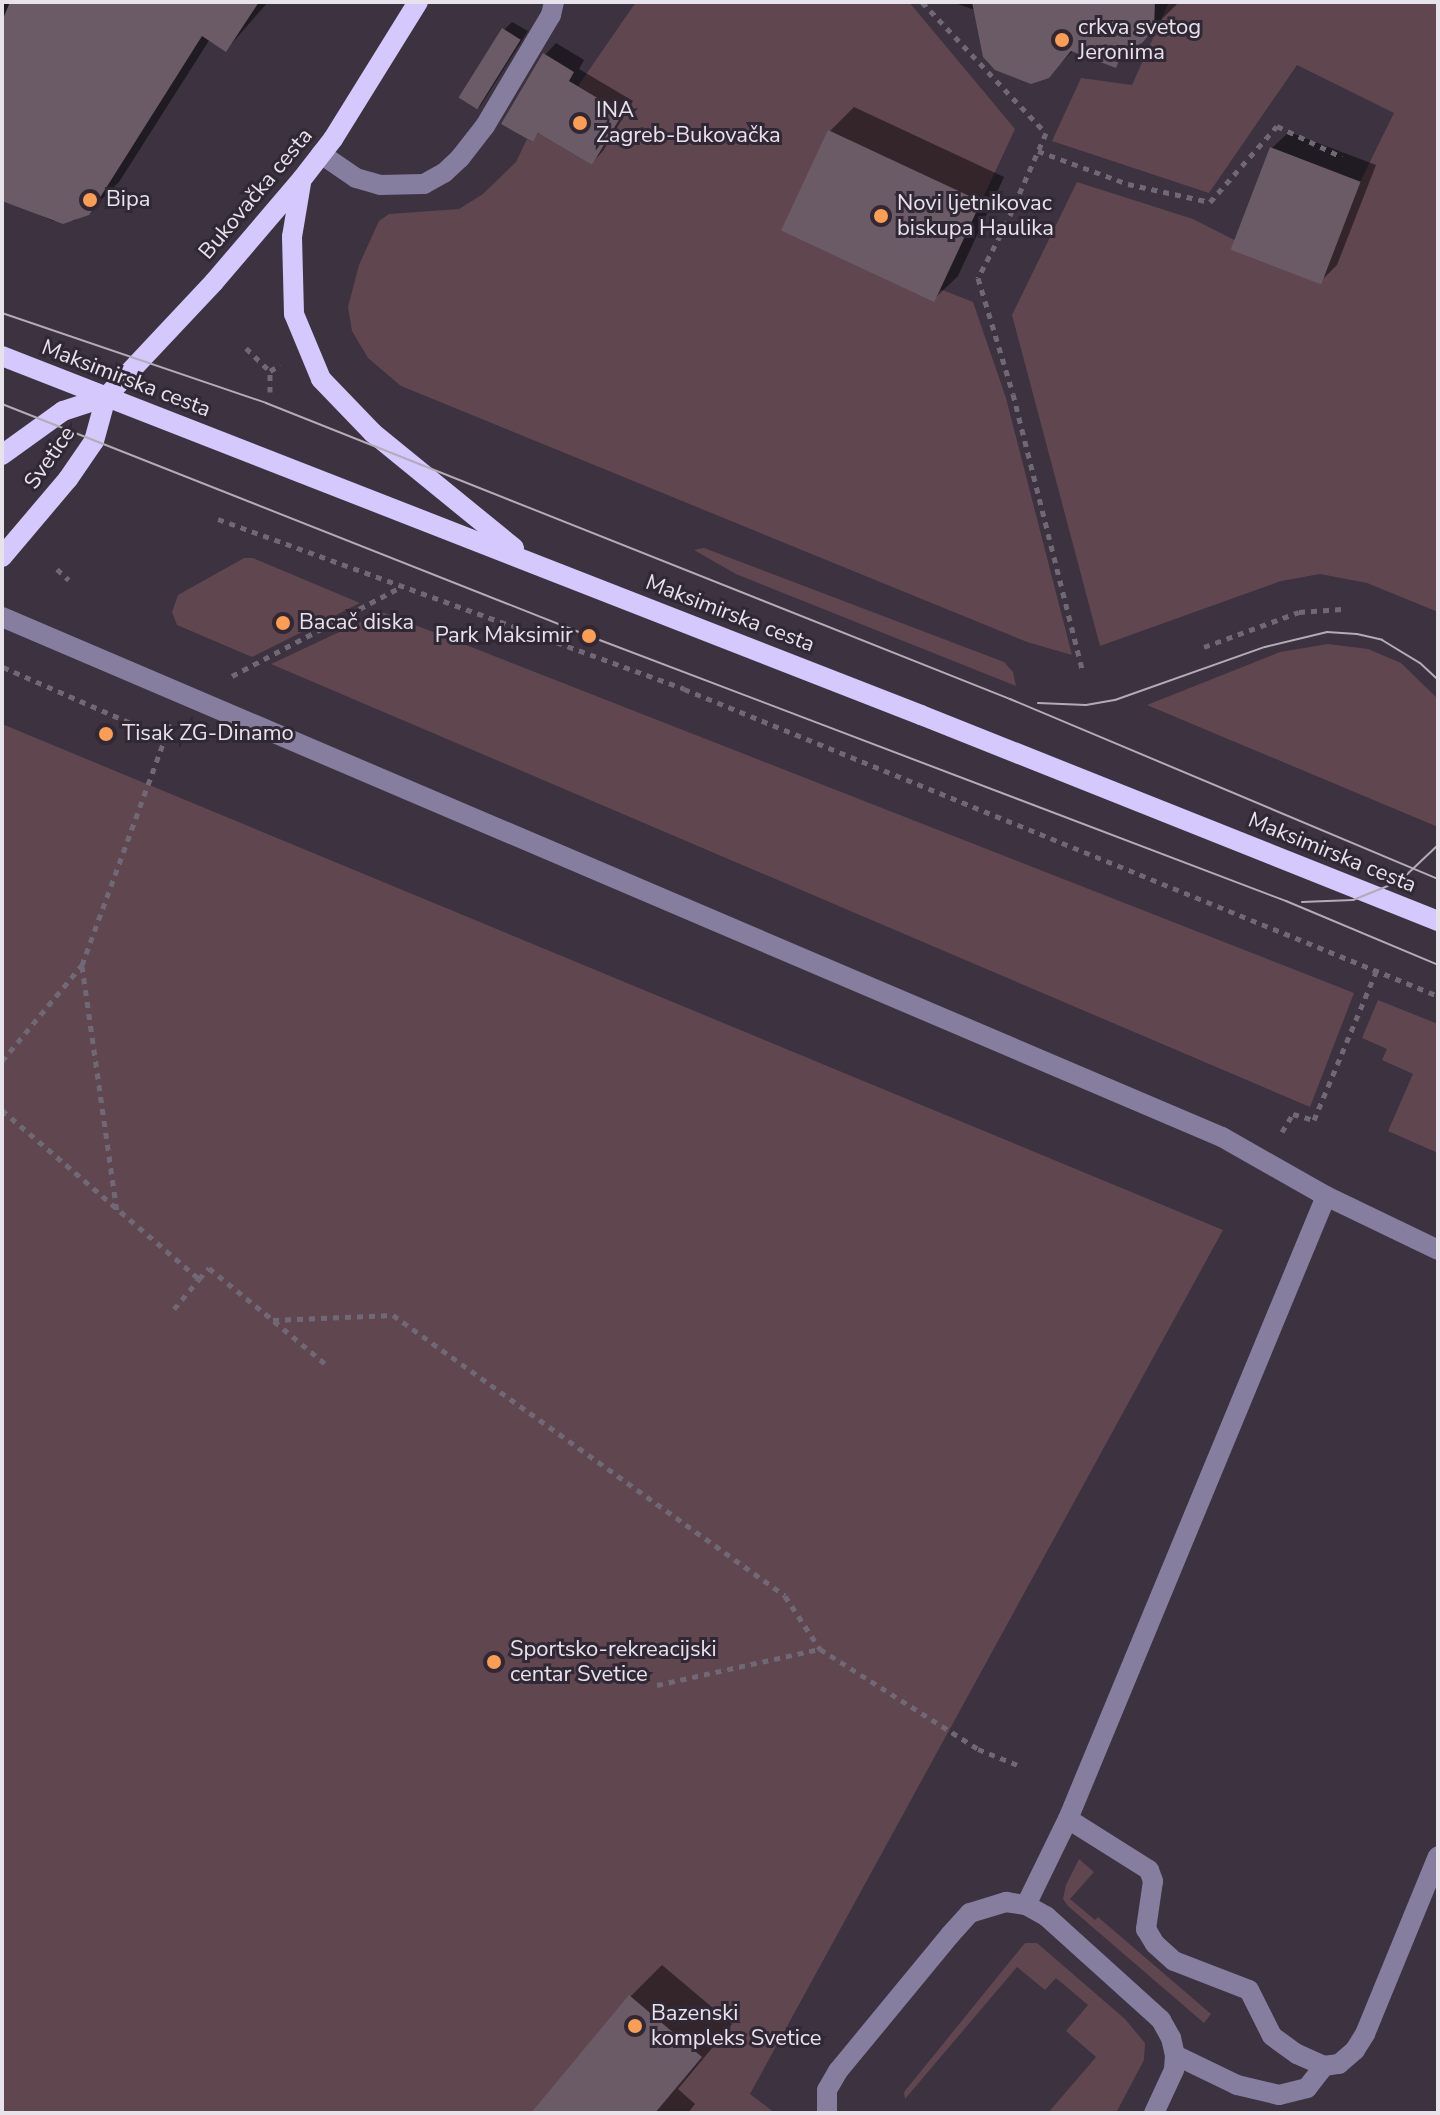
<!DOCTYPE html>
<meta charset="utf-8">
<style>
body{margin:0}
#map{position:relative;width:1440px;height:2115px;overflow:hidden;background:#3c3240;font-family:"Nunito Sans",sans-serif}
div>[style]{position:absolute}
.green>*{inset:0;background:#60464f}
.shadow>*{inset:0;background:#0007}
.building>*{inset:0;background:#6b5b67;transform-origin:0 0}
.path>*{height:5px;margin-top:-2.5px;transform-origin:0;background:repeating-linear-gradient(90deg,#716875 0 6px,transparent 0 12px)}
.minor>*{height:20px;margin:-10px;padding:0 10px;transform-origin:10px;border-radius:10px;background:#867e9f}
.major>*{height:20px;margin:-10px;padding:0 10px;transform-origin:10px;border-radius:10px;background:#d4c8fd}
.tram>*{height:2px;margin:-1px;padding:0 1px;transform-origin:1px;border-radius:1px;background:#b3acb7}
.dots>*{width:22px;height:22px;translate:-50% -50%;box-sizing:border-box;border:4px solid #312835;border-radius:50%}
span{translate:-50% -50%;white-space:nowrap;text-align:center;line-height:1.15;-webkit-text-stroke:6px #312835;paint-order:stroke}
.poi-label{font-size:22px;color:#e8e2eb}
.left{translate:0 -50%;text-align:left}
.right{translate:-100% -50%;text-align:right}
.street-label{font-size:22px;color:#e8e2eb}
.frame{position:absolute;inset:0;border:4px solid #e8e2eb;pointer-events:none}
</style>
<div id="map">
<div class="green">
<i style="clip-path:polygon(636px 2px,909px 2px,1015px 129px,981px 202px,828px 131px,940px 289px,973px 302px,1006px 398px,1072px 655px,1027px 642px,401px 386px,368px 358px,352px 331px,348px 307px,359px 265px,379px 221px,389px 214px,459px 209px,483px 194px,516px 162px,527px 139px,532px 142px,538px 133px,592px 165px,623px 113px,578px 86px)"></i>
<i style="clip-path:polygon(1169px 2px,1438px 2px,1438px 612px,1367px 583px,1320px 574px,1281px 581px,1100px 646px,1012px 315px,1077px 182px,1193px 219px,1321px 284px,1360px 182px,1394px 113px,1297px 65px,1209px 193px,1052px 141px,1081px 78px,1132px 85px)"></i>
<i style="clip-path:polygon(704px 548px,1004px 662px,1013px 672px,1016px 686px,736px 574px,694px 550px)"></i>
<i style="clip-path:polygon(244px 558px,253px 558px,360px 603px,252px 657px,177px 625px,172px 612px,178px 595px)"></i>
<i style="clip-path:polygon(382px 612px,1354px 993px,1310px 1107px,271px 664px)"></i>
<i style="clip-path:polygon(1328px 644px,1368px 649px,1401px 663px,1438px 699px,1438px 827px,1147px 705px,1280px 652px)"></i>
<i style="clip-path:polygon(2px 724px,1223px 1230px,750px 2094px,775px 2113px,2px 2113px)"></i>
<i style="clip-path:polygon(1378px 1000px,1438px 1024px,1438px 1153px,1388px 1131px,1413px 1074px,1382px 1060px,1387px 1049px,1362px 1038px)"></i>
<i style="clip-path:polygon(1079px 1859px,1094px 1872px,1070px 1899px,1095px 1920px,1098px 1917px,1211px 2014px,1204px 2023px,1068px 1906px,1063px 1899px,1066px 1885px)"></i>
<i style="clip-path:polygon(1025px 1943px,1037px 1943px,1125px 2019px,1145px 2043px,1144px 2060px,1116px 2113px,1048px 2113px,1096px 2057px,1066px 2031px,1088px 2005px,1056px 1978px,1045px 1990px,1017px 1967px,905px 2099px,904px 2092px)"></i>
</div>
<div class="shadow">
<i style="clip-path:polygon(2px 2px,268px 2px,226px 50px,210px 39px,119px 182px,88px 213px,74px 221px,53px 221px,2px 199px)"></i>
<i style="clip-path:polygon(952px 2px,1179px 2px,1115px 66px,1074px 50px,1048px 76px,975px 10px)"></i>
<i style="clip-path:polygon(512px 22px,528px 31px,479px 108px,504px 30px)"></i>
<i style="clip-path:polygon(556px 43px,584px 60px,579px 69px,633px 101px,603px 151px,592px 163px,540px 132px,532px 140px,545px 55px)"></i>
<i style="clip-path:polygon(854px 107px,1004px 177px,958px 276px,933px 300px,829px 132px)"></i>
<i style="clip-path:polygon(1289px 132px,1376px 165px,1337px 265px,1320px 282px,1272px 148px)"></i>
<i style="clip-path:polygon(662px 1965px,732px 2024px,678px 2089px,695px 2104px,688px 2113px,534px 2113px,630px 1997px)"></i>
</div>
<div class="building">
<i style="clip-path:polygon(10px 2px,259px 2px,226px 52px,202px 36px,89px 215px,63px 224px,2px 201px,2px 21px)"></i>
<i style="clip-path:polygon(972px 2px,1155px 2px,1154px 29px,1142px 43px,1123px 51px,1116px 68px,1071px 51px,1049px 78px,1031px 84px,995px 70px,983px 57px)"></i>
<i style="left:502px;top:28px;width:22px;height:82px;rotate:32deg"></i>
<i style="clip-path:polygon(543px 53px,574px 72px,569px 81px,623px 113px,592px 165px,538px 133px,533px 142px,501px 124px)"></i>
<i style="left:828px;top:130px;width:169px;height:111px;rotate:25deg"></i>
<i style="left:1270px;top:147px;width:97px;height:110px;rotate:21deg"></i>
<i style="clip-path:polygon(629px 1995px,702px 2057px,655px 2113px,531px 2113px)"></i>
</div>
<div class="path">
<i style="left:922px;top:2px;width:180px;rotate:46.6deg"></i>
<i style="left:1046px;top:133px;width:99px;rotate:113.7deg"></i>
<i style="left:1006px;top:224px;width:61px;rotate:117.4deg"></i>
<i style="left:978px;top:278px;width:121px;rotate:73.2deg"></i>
<i style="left:1013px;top:394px;width:287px;rotate:75.9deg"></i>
<i style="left:1038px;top:151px;width:96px;rotate:20.1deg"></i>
<i style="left:1128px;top:184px;width:84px;rotate:12.4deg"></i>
<i style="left:1210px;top:202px;width:101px;rotate:-48.6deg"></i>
<i style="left:1277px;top:126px;width:72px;rotate:25.5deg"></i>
<i style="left:246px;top:348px;width:33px;rotate:44deg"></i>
<i style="left:270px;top:392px;width:21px;rotate:-90deg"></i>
<i style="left:270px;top:371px;width:12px;rotate:-31deg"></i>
<i style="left:218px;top:519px;width:496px;rotate:20deg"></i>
<i style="left:684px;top:689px;width:814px;rotate:22.15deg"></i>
<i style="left:57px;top:569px;width:16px;rotate:43deg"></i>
<i style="left:1204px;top:647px;width:101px;rotate:-20.2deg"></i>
<i style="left:1299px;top:612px;width:43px;rotate:-4deg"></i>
<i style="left:3px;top:667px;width:177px;rotate:23.7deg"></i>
<i style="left:165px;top:738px;width:15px;rotate:-74deg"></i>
<i style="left:232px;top:676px;width:193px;rotate:-27.8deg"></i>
<i style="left:82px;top:966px;width:248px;rotate:81.9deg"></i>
<i style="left:2px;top:1061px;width:125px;rotate:-50.2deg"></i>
<i style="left:82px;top:965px;width:242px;rotate:-69.9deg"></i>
<i style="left:2px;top:1110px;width:260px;rotate:40.6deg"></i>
<i style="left:199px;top:1279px;width:15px;rotate:-48deg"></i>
<i style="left:209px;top:1268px;width:82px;rotate:39.1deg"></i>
<i style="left:273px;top:1320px;width:120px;rotate:-2.4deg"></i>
<i style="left:393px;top:1315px;width:482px;rotate:35.6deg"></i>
<i style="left:785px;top:1596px;width:64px;rotate:56.6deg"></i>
<i style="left:820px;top:1649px;width:187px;rotate:32.3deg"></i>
<i style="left:978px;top:1749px;width:45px;rotate:22deg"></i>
<i style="left:1282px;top:1132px;width:21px;rotate:-59deg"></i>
<i style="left:1293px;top:1114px;width:22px;rotate:16deg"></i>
<i style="left:1314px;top:1120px;width:160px;rotate:-67.3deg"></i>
<i style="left:174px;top:1309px;width:39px;rotate:-50deg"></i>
<i style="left:274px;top:1321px;width:70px;rotate:39.8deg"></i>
<i style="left:657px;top:1685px;width:167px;rotate:-12.5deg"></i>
</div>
<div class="minor">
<i style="left:321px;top:154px;width:42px;rotate:34.4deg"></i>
<i style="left:356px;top:178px;width:25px;rotate:16deg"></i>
<i style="left:380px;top:185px;width:44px;rotate:-1.3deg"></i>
<i style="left:424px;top:184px;width:23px;rotate:-29deg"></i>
<i style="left:444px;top:173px;width:22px;rotate:-43deg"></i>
<i style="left:460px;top:158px;width:41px;rotate:-52deg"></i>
<i style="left:485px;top:126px;width:129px;rotate:-59.3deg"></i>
<i style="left:551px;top:15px;width:13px;rotate:-77deg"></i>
<i style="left:2px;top:617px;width:1326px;rotate:23.09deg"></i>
<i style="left:1222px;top:1137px;width:120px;rotate:29.6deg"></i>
<i style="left:1326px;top:1196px;width:124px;rotate:25.7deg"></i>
<i style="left:1068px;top:1819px;width:96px;rotate:32.2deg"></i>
<i style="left:1149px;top:1870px;width:12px;rotate:70deg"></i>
<i style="left:1153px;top:1881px;width:49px;rotate:98.3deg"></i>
<i style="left:1146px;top:1929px;width:17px;rotate:59deg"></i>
<i style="left:1155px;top:1944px;width:25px;rotate:42deg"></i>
<i style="left:1174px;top:1961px;width:80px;rotate:21.1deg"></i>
<i style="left:1249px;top:1990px;width:51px;rotate:63.4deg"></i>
<i style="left:1272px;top:2036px;width:31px;rotate:36deg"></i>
<i style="left:1297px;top:2054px;width:30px;rotate:24deg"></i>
<i style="left:1324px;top:2066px;width:15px;rotate:-8deg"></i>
<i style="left:1339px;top:2064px;width:21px;rotate:-41deg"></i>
<i style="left:1355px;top:2050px;width:19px;rotate:-58deg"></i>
<i style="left:1365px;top:2034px;width:192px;rotate:-67.7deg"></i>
<i style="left:1026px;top:1905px;width:96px;rotate:-64deg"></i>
<i style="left:1068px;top:1819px;width:674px;rotate:-67.5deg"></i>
<i style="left:1175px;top:2055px;width:69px;rotate:25.8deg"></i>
<i style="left:1237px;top:2085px;width:43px;rotate:13.4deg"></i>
<i style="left:1279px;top:2095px;width:29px;rotate:-14deg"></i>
<i style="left:1307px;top:2088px;width:28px;rotate:-52deg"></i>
<i style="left:827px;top:2113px;width:23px;rotate:-90deg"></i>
<i style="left:827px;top:2090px;width:22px;rotate:-60deg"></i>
<i style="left:838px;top:2071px;width:176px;rotate:-50.5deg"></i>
<i style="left:950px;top:1935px;width:30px;rotate:-48deg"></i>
<i style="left:970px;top:1913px;width:38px;rotate:-17deg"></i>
<i style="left:1006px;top:1902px;width:20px;rotate:9deg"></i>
<i style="left:1026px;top:1905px;width:23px;rotate:29deg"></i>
<i style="left:1046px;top:1916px;width:155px;rotate:42.1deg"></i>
<i style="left:1161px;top:2020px;width:21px;rotate:61deg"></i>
<i style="left:1171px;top:2038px;width:17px;rotate:77deg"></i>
<i style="left:1175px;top:2055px;width:15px;rotate:94deg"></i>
<i style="left:1174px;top:2070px;width:47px;rotate:114.9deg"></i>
</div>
<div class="major">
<i style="left:301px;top:183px;width:55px;rotate:99.5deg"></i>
<i style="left:292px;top:237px;width:77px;rotate:88.5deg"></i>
<i style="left:294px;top:314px;width:70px;rotate:67.4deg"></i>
<i style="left:321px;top:379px;width:75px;rotate:46.1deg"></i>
<i style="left:373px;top:433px;width:182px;rotate:39.2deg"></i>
<i style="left:2px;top:356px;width:987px;rotate:21.34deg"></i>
<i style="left:921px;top:715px;width:557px;rotate:21.72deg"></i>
<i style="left:106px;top:397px;width:158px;rotate:-46.8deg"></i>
<i style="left:214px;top:282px;width:135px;rotate:-49.5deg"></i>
<i style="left:302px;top:179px;width:51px;rotate:-52.2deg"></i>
<i style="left:333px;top:139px;width:161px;rotate:-58.2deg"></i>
<i style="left:2px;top:455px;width:75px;rotate:-35.8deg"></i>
<i style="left:63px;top:411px;width:45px;rotate:-18deg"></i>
<i style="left:2px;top:557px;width:102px;rotate:-49.8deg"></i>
<i style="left:68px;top:479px;width:46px;rotate:-55.6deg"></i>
<i style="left:94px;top:441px;width:46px;rotate:-74.7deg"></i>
</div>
<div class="tram">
<i style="left:2px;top:313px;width:279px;rotate:18.8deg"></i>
<i style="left:266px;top:403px;width:801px;rotate:21.7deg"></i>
<i style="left:1010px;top:699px;width:464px;rotate:22.8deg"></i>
<i style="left:2px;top:404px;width:631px;rotate:21.57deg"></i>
<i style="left:589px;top:636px;width:746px;rotate:20.82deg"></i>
<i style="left:1286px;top:901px;width:165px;rotate:22.8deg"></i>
<i style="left:1038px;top:703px;width:48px;rotate:2.4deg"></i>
<i style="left:1086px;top:705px;width:29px;rotate:-10deg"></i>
<i style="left:1115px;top:700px;width:159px;rotate:-19.5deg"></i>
<i style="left:1265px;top:647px;width:64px;rotate:-13.6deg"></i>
<i style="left:1327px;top:632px;width:30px;rotate:4deg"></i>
<i style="left:1357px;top:634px;width:26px;rotate:13deg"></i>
<i style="left:1382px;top:640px;width:44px;rotate:31.2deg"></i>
<i style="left:1420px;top:663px;width:25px;rotate:43deg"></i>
<i style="left:1302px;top:902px;width:51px;rotate:-2.2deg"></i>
<i style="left:1353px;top:900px;width:32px;rotate:-22deg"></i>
<i style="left:1383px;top:888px;width:20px;rotate:-24deg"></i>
<i style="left:1401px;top:880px;width:51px;rotate:-43.4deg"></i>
</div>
<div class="dots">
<i style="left:1062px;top:40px;background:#fc9d54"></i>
<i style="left:580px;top:123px;background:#fc9d54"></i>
<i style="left:90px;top:200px;background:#fc9d54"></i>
<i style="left:881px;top:216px;background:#fc9d54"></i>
<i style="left:283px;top:623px;background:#fc9d54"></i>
<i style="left:589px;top:636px;background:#fc9d54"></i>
<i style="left:106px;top:734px;background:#fc9d54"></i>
<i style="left:494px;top:1662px;background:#fc9d54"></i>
<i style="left:635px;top:2026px;background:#fc9d54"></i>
</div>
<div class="poi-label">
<span class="left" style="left:1078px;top:40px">crkva svetog<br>Jeronima</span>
<span class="left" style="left:596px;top:123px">INA<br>Zagreb-Bukovačka</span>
<span class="left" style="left:106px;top:200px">Bipa</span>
<span class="left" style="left:897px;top:216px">Novi ljetnikovac<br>biskupa Haulika</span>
<span class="left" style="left:299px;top:623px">Bacač diska</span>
<span class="right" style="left:573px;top:636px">Park Maksimir</span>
<span class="left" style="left:122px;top:734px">Tisak ZG-Dinamo</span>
<span class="left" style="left:510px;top:1662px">Sportsko-rekreacijski<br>centar Svetice</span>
<span class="left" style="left:651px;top:2026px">Bazenski<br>kompleks Svetice</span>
</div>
<div class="street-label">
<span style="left:256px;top:194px;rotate:-50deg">Bukovačka cesta</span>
<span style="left:126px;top:379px;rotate:21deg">Maksimirska cesta</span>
<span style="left:50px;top:458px;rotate:-55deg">Svetice</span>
<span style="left:730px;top:614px;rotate:21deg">Maksimirska cesta</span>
<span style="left:1332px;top:853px;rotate:22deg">Maksimirska cesta</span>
</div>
<div class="frame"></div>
</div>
